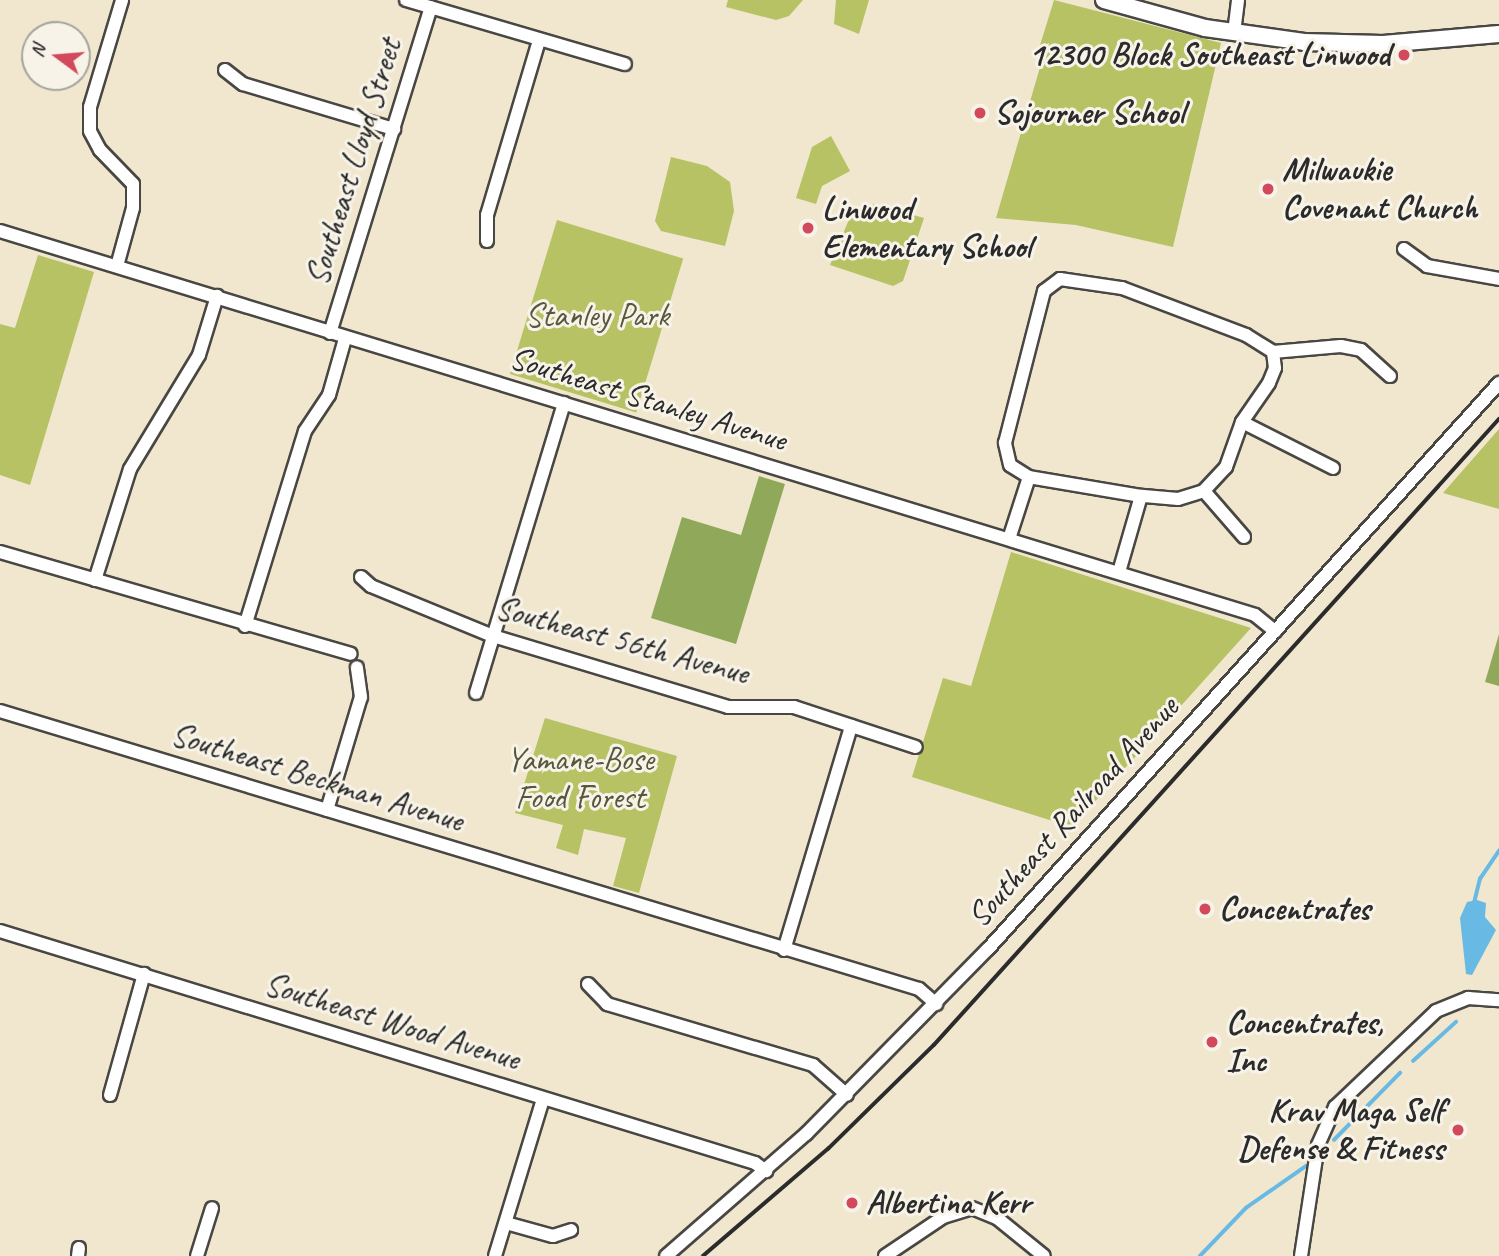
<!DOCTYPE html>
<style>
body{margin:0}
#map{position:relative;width:1499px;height:1256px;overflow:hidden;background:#f0e7ce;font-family:Caveat,sans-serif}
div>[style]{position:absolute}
.green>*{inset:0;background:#b6c264;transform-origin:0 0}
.forest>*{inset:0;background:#90a85a}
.water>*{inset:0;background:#68b9e3}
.stream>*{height:3.5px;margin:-1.75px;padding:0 1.75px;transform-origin:1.75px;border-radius:1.75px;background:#68b9e3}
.roads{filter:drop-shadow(2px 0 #494743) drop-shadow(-2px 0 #494743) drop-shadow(0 2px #494743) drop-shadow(0 -2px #494743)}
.minor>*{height:12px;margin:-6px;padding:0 6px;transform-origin:6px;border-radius:6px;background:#fff}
.major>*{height:16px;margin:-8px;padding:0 8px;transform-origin:8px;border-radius:8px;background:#fff}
.rail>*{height:3.5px;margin:-1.75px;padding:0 1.75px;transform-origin:1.75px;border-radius:1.75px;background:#2b2b2b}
.dots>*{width:19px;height:19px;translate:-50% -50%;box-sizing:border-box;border:4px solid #f7f3e8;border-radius:50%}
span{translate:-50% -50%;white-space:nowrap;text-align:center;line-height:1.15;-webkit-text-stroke:6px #f7f3e8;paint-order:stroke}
.poi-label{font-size:33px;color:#2b2b2b;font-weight:700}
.right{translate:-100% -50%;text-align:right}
.left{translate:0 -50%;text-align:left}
.street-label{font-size:33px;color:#2b2b2b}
.park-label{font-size:33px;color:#55583c}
.north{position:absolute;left:21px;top:21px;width:70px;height:70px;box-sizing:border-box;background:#f7f3e8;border:2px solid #a5a39c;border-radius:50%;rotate:286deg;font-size:19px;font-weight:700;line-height:28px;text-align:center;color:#2b2b2b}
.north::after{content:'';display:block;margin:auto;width:24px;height:32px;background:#d1495b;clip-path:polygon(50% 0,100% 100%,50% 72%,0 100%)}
</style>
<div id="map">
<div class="green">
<i style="clip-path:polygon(728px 0,803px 0,789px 16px,776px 20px,726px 7px)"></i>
<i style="clip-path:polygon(836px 0,869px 0,859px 34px,834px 24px)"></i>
<i style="clip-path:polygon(1054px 0,1221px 43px,1173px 247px,1076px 225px,996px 218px,1043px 57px,1037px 55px)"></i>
<i style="clip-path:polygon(831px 136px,850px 171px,822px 186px,816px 204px,796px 198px,812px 147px)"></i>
<i style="clip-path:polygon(671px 157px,707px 166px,730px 182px,734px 211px,725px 246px,661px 231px,655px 221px)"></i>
<i style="clip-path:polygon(874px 204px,924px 218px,903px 281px,893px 286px,830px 265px,850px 217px)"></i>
<i style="left:557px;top:220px;width:132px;height:161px;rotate:17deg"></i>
<i style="clip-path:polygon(38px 255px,94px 272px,30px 485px,0 475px,0 324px,15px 328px)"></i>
<i style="clip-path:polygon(1499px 429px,1499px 509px,1443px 493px)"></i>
<i style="clip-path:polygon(1011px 552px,1251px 628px,1072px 827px,912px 777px,943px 678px,971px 686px)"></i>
<i style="clip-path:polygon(545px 718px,677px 756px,639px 893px,613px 886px,626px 838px,584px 829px,578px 855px,556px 848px,563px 825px,515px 813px)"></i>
</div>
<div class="forest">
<i style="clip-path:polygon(759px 476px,785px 484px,736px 644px,651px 618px,682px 517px,741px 535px)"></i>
<i style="clip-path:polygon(1499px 634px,1499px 686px,1485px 682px)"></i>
</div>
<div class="water">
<i style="clip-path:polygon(1477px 900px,1486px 903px,1485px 917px,1496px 930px,1472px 975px,1466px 974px,1460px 918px,1467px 902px)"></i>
</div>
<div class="stream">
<i style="left:1474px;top:903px;width:25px;rotate:-76deg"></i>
<i style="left:1480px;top:879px;width:34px;rotate:-56deg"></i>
<i style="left:1413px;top:1061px;width:58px;rotate:-42.2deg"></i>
<i style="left:1334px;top:1140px;width:94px;rotate:-45.4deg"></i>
<i style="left:1200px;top:1256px;width:66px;rotate:-46.2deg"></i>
<i style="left:1246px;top:1208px;width:73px;rotate:-35deg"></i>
</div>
<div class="roads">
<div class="minor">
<i style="left:406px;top:0;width:228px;rotate:16.3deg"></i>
<i style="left:1234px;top:33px;width:33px;rotate:-83deg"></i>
<i style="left:225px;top:70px;width:23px;rotate:38deg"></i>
<i style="left:243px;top:84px;width:158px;rotate:16.6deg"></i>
<i style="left:0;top:231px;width:1312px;rotate:17.01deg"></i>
<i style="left:1255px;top:615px;width:26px;rotate:39deg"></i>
<i style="left:487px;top:241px;width:26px;rotate:-90deg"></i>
<i style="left:487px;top:215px;width:182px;rotate:-73.4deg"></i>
<i style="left:1404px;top:249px;width:29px;rotate:36deg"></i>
<i style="left:1427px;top:266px;width:73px;rotate:10.2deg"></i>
<i style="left:117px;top:266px;width:60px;rotate:-74.6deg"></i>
<i style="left:133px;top:208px;width:24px;rotate:-90deg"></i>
<i style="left:133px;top:184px;width:47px;rotate:-134.1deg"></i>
<i style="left:100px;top:150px;width:21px;rotate:-118deg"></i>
<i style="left:90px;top:131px;width:24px;rotate:-90deg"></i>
<i style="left:90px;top:107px;width:112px;rotate:-73.3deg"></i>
<i style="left:1060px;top:279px;width:63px;rotate:8.3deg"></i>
<i style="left:1122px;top:288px;width:133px;rotate:20.8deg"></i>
<i style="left:1246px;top:335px;width:32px;rotate:32deg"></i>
<i style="left:1273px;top:352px;width:16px;rotate:83deg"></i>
<i style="left:1275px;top:368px;width:16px;rotate:112deg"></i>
<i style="left:1269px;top:383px;width:47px;rotate:124.7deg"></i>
<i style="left:1242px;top:422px;width:48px;rotate:109.6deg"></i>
<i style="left:1226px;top:467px;width:33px;rotate:133deg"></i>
<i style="left:1204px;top:491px;width:27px;rotate:163deg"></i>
<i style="left:1178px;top:499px;width:37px;rotate:-175deg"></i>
<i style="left:1141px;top:496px;width:114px;rotate:-170.4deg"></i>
<i style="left:1029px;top:477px;width:22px;rotate:-148deg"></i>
<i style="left:1010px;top:465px;width:23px;rotate:-103deg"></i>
<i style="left:1005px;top:443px;width:157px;rotate:-75.6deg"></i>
<i style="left:1044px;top:291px;width:20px;rotate:-37deg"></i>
<i style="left:330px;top:333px;width:341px;rotate:-72.8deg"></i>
<i style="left:1273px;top:352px;width:68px;rotate:-5deg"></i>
<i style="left:1341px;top:346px;width:20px;rotate:11deg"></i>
<i style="left:1361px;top:350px;width:39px;rotate:42deg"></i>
<i style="left:1242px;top:422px;width:102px;rotate:26.8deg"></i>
<i style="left:1204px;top:491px;width:61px;rotate:49deg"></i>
<i style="left:1009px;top:539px;width:65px;rotate:-72.1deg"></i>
<i style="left:0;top:552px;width:365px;rotate:16.2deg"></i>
<i style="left:1119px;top:572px;width:79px;rotate:-73.9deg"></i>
<i style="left:361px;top:577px;width:13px;rotate:42deg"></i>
<i style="left:371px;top:586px;width:132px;rotate:22.3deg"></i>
<i style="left:493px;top:636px;width:245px;rotate:16.8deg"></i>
<i style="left:728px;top:707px;width:66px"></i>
<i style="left:794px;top:707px;width:128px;rotate:18.2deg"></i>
<i style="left:95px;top:580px;width:116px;rotate:-72.5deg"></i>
<i style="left:130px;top:469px;width:133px;rotate:-58.8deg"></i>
<i style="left:199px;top:355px;width:62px;rotate:-73deg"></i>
<i style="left:245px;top:626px;width:204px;rotate:-72.9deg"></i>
<i style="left:305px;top:431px;width:43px;rotate:-56.3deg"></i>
<i style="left:329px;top:395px;width:58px;rotate:-74.1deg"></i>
<i style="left:476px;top:693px;width:303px;rotate:-73.1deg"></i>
<i style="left:0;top:711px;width:960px;rotate:16.83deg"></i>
<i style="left:919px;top:989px;width:23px;rotate:41deg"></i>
<i style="left:327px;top:810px;width:118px;rotate:-73.3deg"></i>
<i style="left:361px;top:697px;width:30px;rotate:-98deg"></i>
<i style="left:0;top:931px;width:790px;rotate:17.08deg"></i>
<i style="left:755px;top:1163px;width:14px;rotate:36deg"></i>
<i style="left:784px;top:950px;width:234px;rotate:-73.3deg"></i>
<i style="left:588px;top:984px;width:28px;rotate:46deg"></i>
<i style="left:607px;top:1004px;width:215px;rotate:16.5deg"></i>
<i style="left:813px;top:1065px;width:45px;rotate:41.4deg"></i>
<i style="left:110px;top:1095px;width:126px;rotate:-74.3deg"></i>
<i style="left:506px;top:1223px;width:49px;rotate:15.5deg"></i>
<i style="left:553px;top:1236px;width:19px;rotate:-18deg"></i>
<i style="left:78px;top:1256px;width:8px;rotate:-83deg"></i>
<i style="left:197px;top:1256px;width:50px;rotate:-72.6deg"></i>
<i style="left:495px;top:1256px;width:164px;rotate:-73deg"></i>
<i style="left:666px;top:1256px;width:186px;rotate:-41.1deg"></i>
<i style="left:806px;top:1134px;width:260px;rotate:-45.5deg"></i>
<i style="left:988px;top:949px;width:763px;rotate:-47.92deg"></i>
<i style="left:885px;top:1256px;width:70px;rotate:-33.9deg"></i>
<i style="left:943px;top:1217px;width:30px;rotate:-17deg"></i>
<i style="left:972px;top:1208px;width:27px;rotate:22deg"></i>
<i style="left:997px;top:1218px;width:60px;rotate:39deg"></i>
<i style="left:1301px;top:1256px;width:112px;rotate:-81.3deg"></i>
<i style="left:1318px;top:1145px;width:42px;rotate:-65.9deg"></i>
<i style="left:1335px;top:1107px;width:139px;rotate:-43.5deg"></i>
<i style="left:1436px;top:1011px;width:35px;rotate:-22deg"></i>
<i style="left:1468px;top:998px;width:31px;rotate:4deg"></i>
</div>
<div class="major">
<i style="left:1104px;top:0;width:105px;rotate:15.5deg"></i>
<i style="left:1205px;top:28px;width:100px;rotate:8deg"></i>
<i style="left:1304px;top:42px;width:79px;rotate:1.5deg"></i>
<i style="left:1383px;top:44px;width:116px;rotate:-4.9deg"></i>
</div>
</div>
<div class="rail">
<i style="left:703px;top:1256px;width:165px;rotate:-40.6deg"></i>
<i style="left:828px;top:1149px;width:148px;rotate:-44.5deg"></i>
<i style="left:934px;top:1045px;width:843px;rotate:-47.93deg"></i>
</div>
<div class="dots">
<i style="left:1404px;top:55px;background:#d1495b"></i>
<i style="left:980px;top:113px;background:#d1495b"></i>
<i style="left:1268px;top:189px;background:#d1495b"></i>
<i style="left:808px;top:228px;background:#d1495b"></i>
<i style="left:1205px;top:909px;background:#d1495b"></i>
<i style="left:1212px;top:1042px;background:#d1495b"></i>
<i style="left:1458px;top:1130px;background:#d1495b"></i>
<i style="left:852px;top:1203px;background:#d1495b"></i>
</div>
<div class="poi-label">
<span class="right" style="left:1390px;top:55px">12300 Block Southeast Linwood</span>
<span class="left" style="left:994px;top:113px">Sojourner School</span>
<span class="left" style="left:1282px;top:189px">Milwaukie<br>Covenant Church</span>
<span class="left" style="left:822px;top:228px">Linwood<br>Elementary School</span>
<span class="left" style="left:1219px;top:909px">Concentrates</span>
<span class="left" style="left:1226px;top:1042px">Concentrates,<br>Inc</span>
<span class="right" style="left:1444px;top:1130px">Krav Maga Self<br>Defense &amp; Fitness</span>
<span class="left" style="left:866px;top:1203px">Albertina Kerr</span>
</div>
<div class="street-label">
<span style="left:354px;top:162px;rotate:-73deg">Southeast Lloyd Street</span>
<span style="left:648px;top:399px;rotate:17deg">Southeast Stanley Avenue</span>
<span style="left:622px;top:641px;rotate:15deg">Southeast 56th Avenue</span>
<span style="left:317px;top:778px;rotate:17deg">Southeast Beckman Avenue</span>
<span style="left:1073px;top:812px;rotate:-48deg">Southeast Railroad Avenue</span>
<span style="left:392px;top:1022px;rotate:17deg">Southeast Wood Avenue</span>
</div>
<div class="park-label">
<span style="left:597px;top:316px">Stanley Park</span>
<span style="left:580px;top:779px">Yamane-Bose<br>Food Forest</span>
</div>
<div class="north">N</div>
</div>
